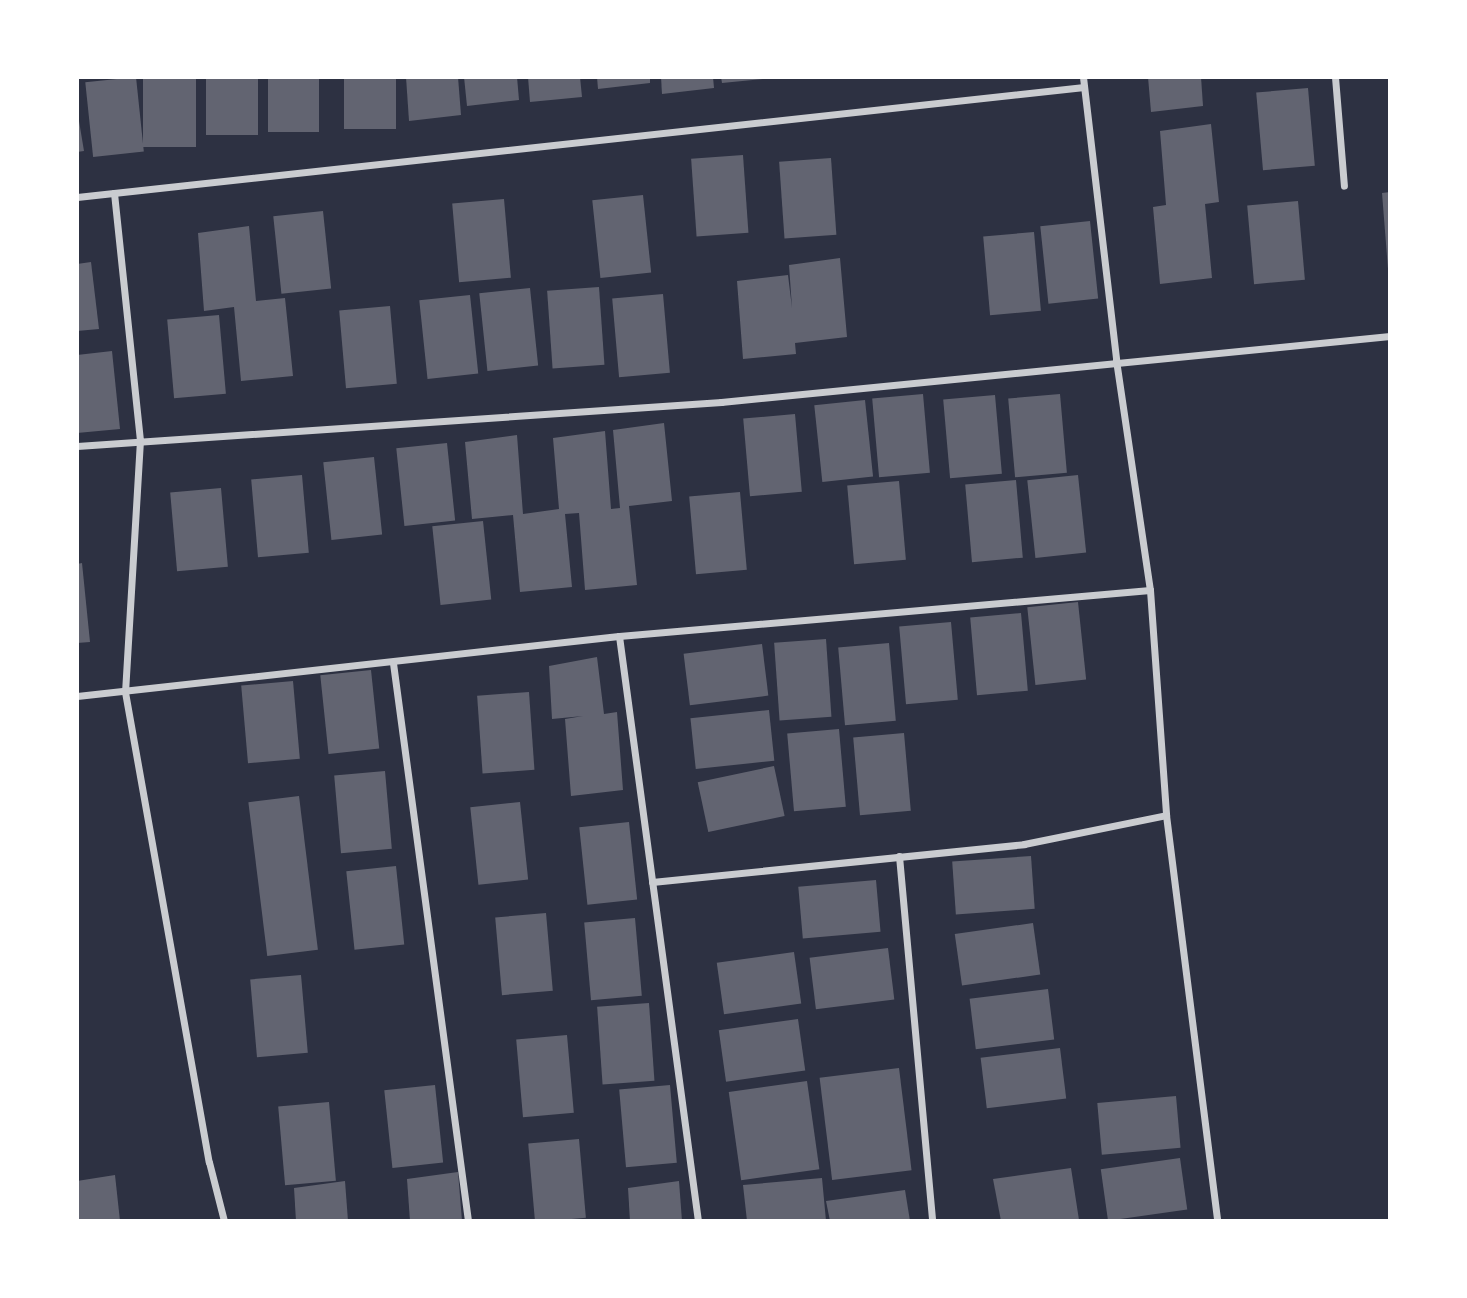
<!DOCTYPE html>
<style>
body{margin:0}
#map{position:relative;width:1467px;height:1298px;overflow:hidden;background:#2d3142;font-family:"Space Grotesk",sans-serif}
div>[style]{position:absolute}
.building>*{inset:0;background:#626471;transform-origin:0 0}
.minor>*{height:7px;margin:-3.5px;padding:0 3.5px;transform-origin:3.5px;border-radius:3.5px;background:#caccd0}
span{translate:-50% -50%;white-space:nowrap;text-align:center;line-height:1.15;-webkit-text-stroke:7px #fff;paint-order:stroke}
.frame{position:absolute;inset:0;border:79px solid #fff;pointer-events:none}
</style>
<div id="map">
<div class="building">
<i style="left:136px;top:77px;width:75px;height:51px;rotate:84deg"></i>
<i style="left:143px;top:77px;width:53px;height:70px"></i>
<i style="left:206px;top:77px;width:52px;height:58px"></i>
<i style="left:268px;top:77px;width:51px;height:55px"></i>
<i style="left:344px;top:77px;width:52px;height:52px"></i>
<i style="clip-path:polygon(406px 77px,458px 77px,461px 115px,409px 121px)"></i>
<i style="clip-path:polygon(464px 77px,517px 77px,519px 100px,467px 106px)"></i>
<i style="clip-path:polygon(528px 77px,580px 77px,582px 97px,530px 102px)"></i>
<i style="clip-path:polygon(597px 77px,650px 77px,650px 83px,598px 89px)"></i>
<i style="clip-path:polygon(661px 77px,713px 77px,714px 88px,662px 94px)"></i>
<i style="clip-path:polygon(721px 77px,763px 77px,763px 79px,722px 83px)"></i>
<i style="clip-path:polygon(1148px 77px,1201px 77px,1203px 106px,1151px 112px)"></i>
<i style="left:1308px;top:88px;width:78px;height:52px;rotate:85deg"></i>
<i style="clip-path:polygon(77px 109px,84px 151px,77px 152px)"></i>
<i style="clip-path:polygon(1211px 124px,1219px 202px,1205px 204px,1212px 278px,1160px 284px,1153px 207px,1166px 205px,1160px 131px)"></i>
<i style="left:743px;top:155px;width:78px;height:52px;rotate:86deg"></i>
<i style="left:831px;top:158px;width:77px;height:52px;rotate:86deg"></i>
<i style="clip-path:polygon(1390px 192px,1390px 269px,1388px 269px,1382px 193px)"></i>
<i style="left:643px;top:195px;width:78px;height:51px;rotate:84deg"></i>
<i style="left:504px;top:199px;width:79px;height:52px;rotate:85deg"></i>
<i style="left:1298px;top:201px;width:79px;height:51px;rotate:85deg"></i>
<i style="left:323px;top:211px;width:78px;height:50px;rotate:84deg"></i>
<i style="left:1090px;top:221px;width:78px;height:50px;rotate:84deg"></i>
<i style="clip-path:polygon(249px 226px,256px 301px,285px 298px,293px 376px,241px 381px,234px 307px,204px 311px,198px 233px)"></i>
<i style="left:1034px;top:232px;width:79px;height:51px;rotate:85deg"></i>
<i style="clip-path:polygon(840px 258px,847px 337px,795px 343px,796px 354px,743px 359px,737px 281px,788px 275px,792px 308px,789px 265px)"></i>
<i style="clip-path:polygon(91px 262px,99px 329px,77px 331px,77px 264px)"></i>
<i style="left:599px;top:287px;width:78px;height:52px;rotate:86deg"></i>
<i style="left:530px;top:288px;width:78px;height:51px;rotate:84deg"></i>
<i style="left:663px;top:294px;width:79px;height:51px;rotate:85deg"></i>
<i style="left:470px;top:295px;width:79px;height:51px;rotate:84deg"></i>
<i style="left:390px;top:306px;width:78px;height:51px;rotate:85deg"></i>
<i style="left:219px;top:315px;width:79px;height:52px;rotate:85deg"></i>
<i style="clip-path:polygon(112px 351px,120px 429px,77px 433px,77px 355px)"></i>
<i style="left:923px;top:394px;width:79px;height:51px;rotate:85deg"></i>
<i style="left:1060px;top:394px;width:79px;height:52px;rotate:85deg"></i>
<i style="left:995px;top:395px;width:79px;height:52px;rotate:85deg"></i>
<i style="left:865px;top:400px;width:77px;height:51px;rotate:84deg"></i>
<i style="left:795px;top:414px;width:78px;height:52px;rotate:85deg"></i>
<i style="clip-path:polygon(664px 423px,672px 501px,629px 506px,637px 585px,585px 590px,579px 513px,565px 514px,572px 587px,520px 592px,513px 515px,472px 519px,465px 442px,517px 435px,523px 514px,559px 509px,553px 438px,605px 431px,611px 509px,620px 508px,613px 430px)"></i>
<i style="left:447px;top:443px;width:78px;height:51px;rotate:84deg"></i>
<i style="left:374px;top:457px;width:78px;height:51px;rotate:84deg"></i>
<i style="left:302px;top:475px;width:78px;height:51px;rotate:85deg"></i>
<i style="left:1078px;top:475px;width:78px;height:51px;rotate:84deg"></i>
<i style="left:1016px;top:480px;width:78px;height:51px;rotate:85deg"></i>
<i style="left:899px;top:481px;width:79px;height:52px;rotate:85deg"></i>
<i style="left:221px;top:488px;width:79px;height:51px;rotate:85deg"></i>
<i style="left:740px;top:492px;width:78px;height:51px;rotate:85deg"></i>
<i style="left:483px;top:521px;width:79px;height:51px;rotate:84deg"></i>
<i style="clip-path:polygon(82px 563px,90px 642px,77px 643px,77px 564px)"></i>
<i style="left:1078px;top:602px;width:78px;height:51px;rotate:84deg"></i>
<i style="left:1021px;top:613px;width:78px;height:51px;rotate:85deg"></i>
<i style="left:951px;top:622px;width:78px;height:52px;rotate:85deg"></i>
<i style="left:826px;top:639px;width:78px;height:52px;rotate:86deg"></i>
<i style="left:889px;top:643px;width:78px;height:51px;rotate:85deg"></i>
<i style="left:762px;top:644px;width:52px;height:79px;rotate:83deg"></i>
<i style="clip-path:polygon(597px 657px,604px 714px,617px 712px,623px 790px,571px 796px,565px 719px,583px 716px,552px 719px,549px 666px)"></i>
<i style="left:371px;top:670px;width:79px;height:51px;rotate:84deg"></i>
<i style="left:293px;top:681px;width:78px;height:52px;rotate:85deg"></i>
<i style="left:529px;top:692px;width:78px;height:52px;rotate:86deg"></i>
<i style="left:769px;top:710px;width:51px;height:79px;rotate:84deg"></i>
<i style="left:839px;top:729px;width:78px;height:52px;rotate:85deg"></i>
<i style="left:904px;top:733px;width:78px;height:51px;rotate:85deg"></i>
<i style="left:774px;top:766px;width:51px;height:78px;rotate:78deg"></i>
<i style="left:385px;top:771px;width:78px;height:51px;rotate:85deg"></i>
<i style="left:299px;top:796px;width:155px;height:51px;rotate:83deg"></i>
<i style="left:520px;top:802px;width:78px;height:50px;rotate:84deg"></i>
<i style="left:629px;top:822px;width:78px;height:50px;rotate:84deg"></i>
<i style="left:1031px;top:856px;width:53px;height:79px;rotate:86deg"></i>
<i style="left:396px;top:866px;width:79px;height:50px;rotate:84deg"></i>
<i style="left:876px;top:880px;width:52px;height:78px;rotate:85deg"></i>
<i style="left:546px;top:913px;width:78px;height:51px;rotate:85deg"></i>
<i style="left:635px;top:918px;width:78px;height:51px;rotate:85deg"></i>
<i style="left:1033px;top:923px;width:52px;height:79px;rotate:82deg"></i>
<i style="left:888px;top:948px;width:52px;height:79px;rotate:83deg"></i>
<i style="left:794px;top:952px;width:52px;height:78px;rotate:82deg"></i>
<i style="left:301px;top:975px;width:78px;height:51px;rotate:85deg"></i>
<i style="left:1048px;top:989px;width:51px;height:79px;rotate:83deg"></i>
<i style="left:649px;top:1003px;width:78px;height:52px;rotate:86deg"></i>
<i style="left:798px;top:1019px;width:52px;height:80px;rotate:82deg"></i>
<i style="left:567px;top:1035px;width:78px;height:51px;rotate:85deg"></i>
<i style="left:1060px;top:1048px;width:51px;height:80px;rotate:83deg"></i>
<i style="left:899px;top:1068px;width:103px;height:80px;rotate:83deg"></i>
<i style="left:807px;top:1081px;width:89px;height:79px;rotate:82deg"></i>
<i style="left:435px;top:1085px;width:78px;height:51px;rotate:84deg"></i>
<i style="left:670px;top:1085px;width:78px;height:51px;rotate:85deg"></i>
<i style="left:1176px;top:1096px;width:52px;height:79px;rotate:85deg"></i>
<i style="left:329px;top:1102px;width:79px;height:51px;rotate:85deg"></i>
<i style="left:579px;top:1139px;width:79px;height:51px;rotate:85deg"></i>
<i style="left:1180px;top:1158px;width:52px;height:80px;rotate:82deg"></i>
<i style="clip-path:polygon(1071px 1168px,1079px 1220px,1001px 1221px,993px 1179px)"></i>
<i style="clip-path:polygon(458px 1172px,462px 1221px,410px 1221px,407px 1179px)"></i>
<i style="clip-path:polygon(115px 1175px,120px 1221px,77px 1221px,77px 1181px)"></i>
<i style="clip-path:polygon(822px 1178px,826px 1221px,747px 1221px,743px 1185px)"></i>
<i style="clip-path:polygon(345px 1181px,348px 1221px,296px 1221px,294px 1188px)"></i>
<i style="clip-path:polygon(679px 1181px,682px 1221px,630px 1221px,628px 1188px)"></i>
<i style="clip-path:polygon(905px 1190px,910px 1221px,830px 1221px,826px 1201px)"></i>
</div>
<div class="minor">
<i style="left:1083px;top:77px;width:285px;rotate:83.3deg"></i>
<i style="left:1116px;top:360px;width:232px;rotate:81.6deg"></i>
<i style="left:1150px;top:590px;width:226px;rotate:85.9deg"></i>
<i style="left:1166px;top:815px;width:409px;rotate:82.8deg"></i>
<i style="left:1335px;top:77px;width:109px;rotate:85.3deg"></i>
<i style="left:114px;top:193px;width:248px;rotate:84deg"></i>
<i style="left:140px;top:440px;width:252px;rotate:93.4deg"></i>
<i style="left:125px;top:692px;width:477px;rotate:79.9deg"></i>
<i style="left:209px;top:1162px;width:61px;rotate:75.7deg"></i>
<i style="left:77px;top:197px;width:1013px;rotate:-6.23deg"></i>
<i style="left:77px;top:446px;width:646px;rotate:-3.91deg"></i>
<i style="left:721px;top:402px;width:672px;rotate:-5.63deg"></i>
<i style="left:619px;top:636px;width:590px;rotate:82.31deg"></i>
<i style="left:393px;top:663px;width:563px;rotate:82.34deg"></i>
<i style="left:77px;top:696px;width:545px;rotate:-6.32deg"></i>
<i style="left:619px;top:636px;width:533px;rotate:-4.95deg"></i>
<i style="left:899px;top:856px;width:366px;rotate:84.8deg"></i>
<i style="left:652px;top:882px;width:374px;rotate:-5.8deg"></i>
<i style="left:1024px;top:844px;width:145px;rotate:-11.5deg"></i>
</div>
<div class="frame"></div>
</div>
